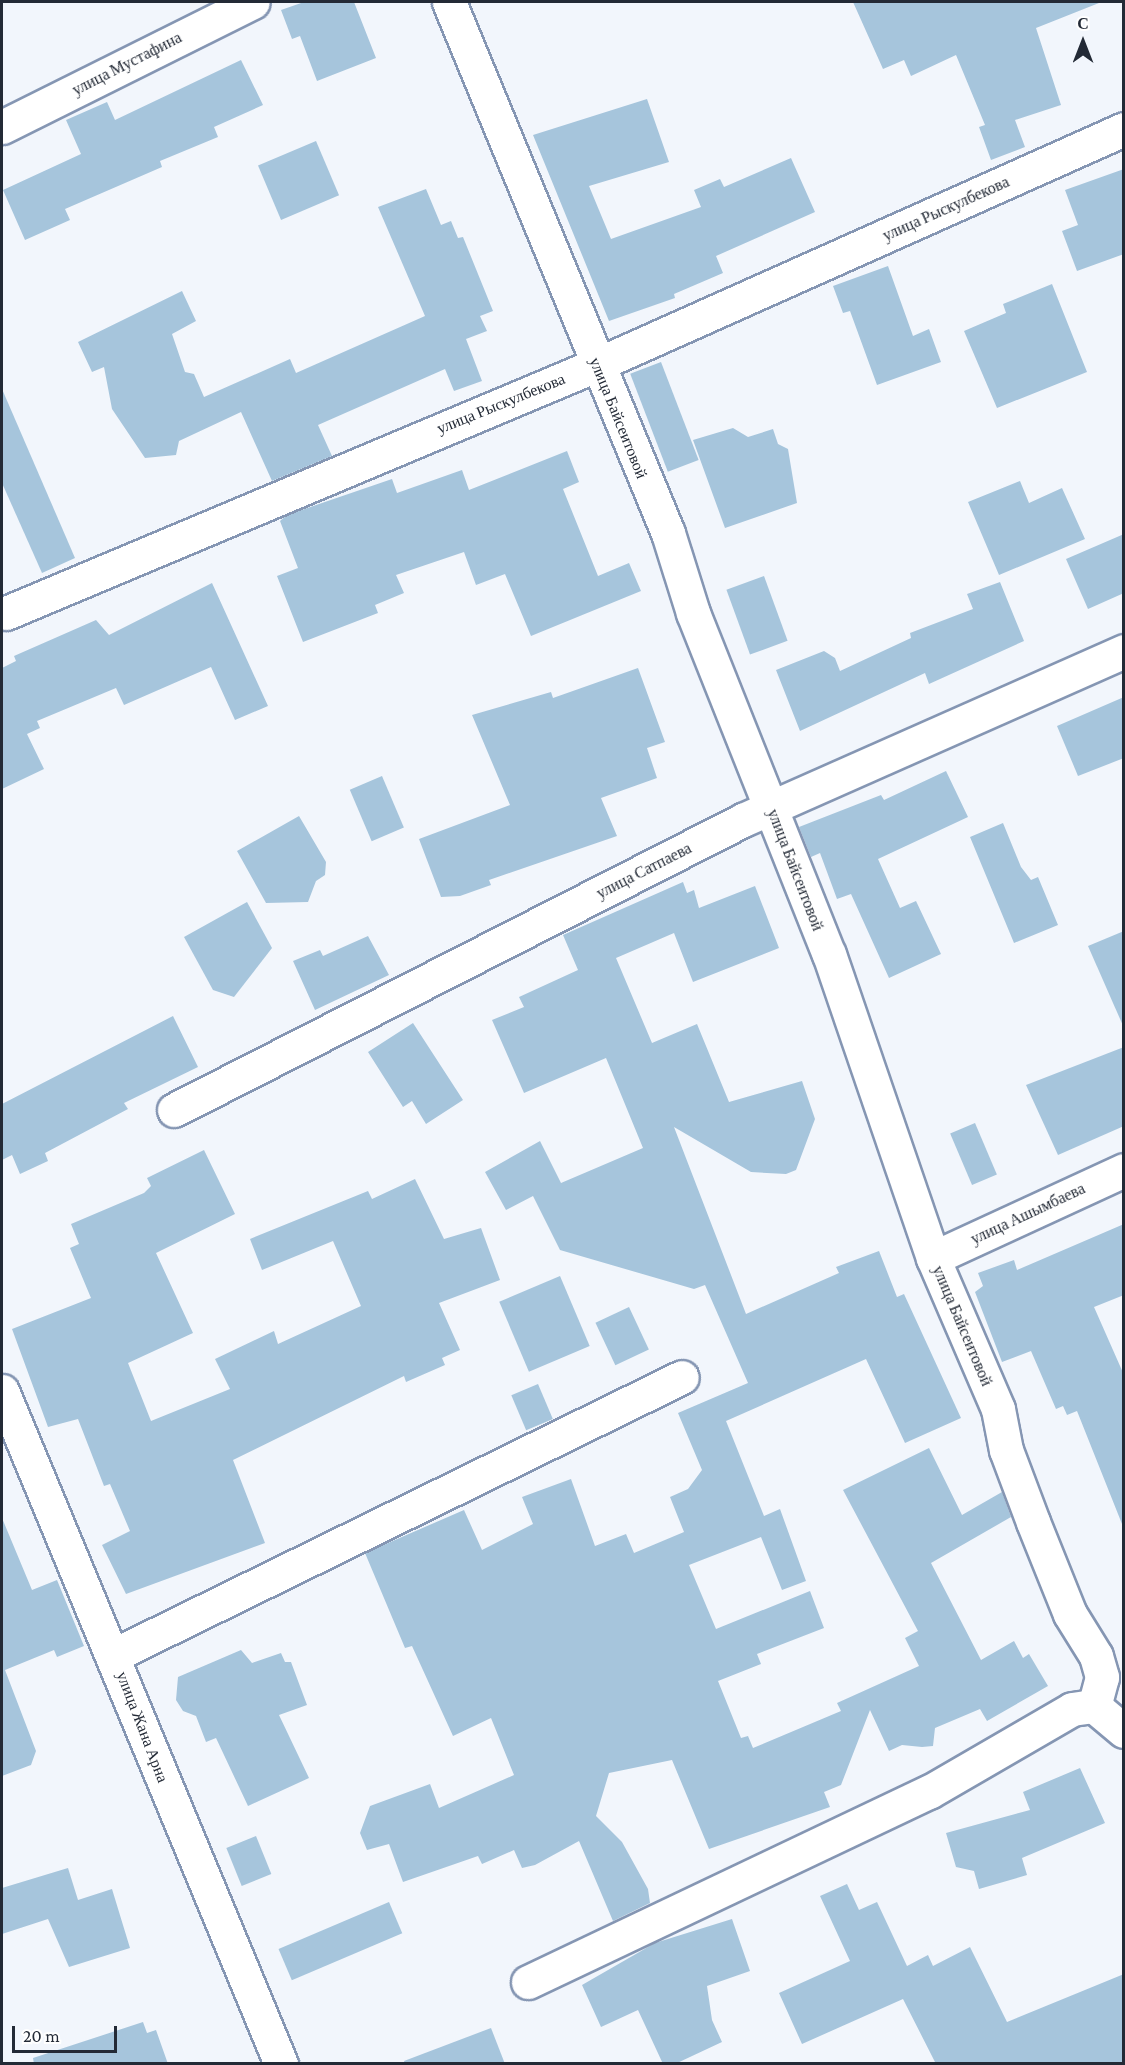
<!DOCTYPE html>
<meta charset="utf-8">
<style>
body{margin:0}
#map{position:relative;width:1125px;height:2065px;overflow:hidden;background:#f2f6fc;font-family:"Crimson Pro",serif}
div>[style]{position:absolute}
.building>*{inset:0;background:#a6c5dc;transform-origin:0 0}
.roads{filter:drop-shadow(2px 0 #8596b3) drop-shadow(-2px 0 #8596b3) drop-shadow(0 2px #8596b3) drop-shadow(0 -2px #8596b3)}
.minor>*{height:33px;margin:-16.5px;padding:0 16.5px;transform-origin:16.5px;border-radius:16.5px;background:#fff}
span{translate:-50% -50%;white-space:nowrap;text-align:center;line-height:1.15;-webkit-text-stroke:4.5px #fff;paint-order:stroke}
.street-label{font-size:16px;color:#232a36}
.frame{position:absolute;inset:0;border:3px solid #232a36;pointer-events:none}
.north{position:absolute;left:1053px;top:12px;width:60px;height:60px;-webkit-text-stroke:4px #fff;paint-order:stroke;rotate:0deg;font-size:16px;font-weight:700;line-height:24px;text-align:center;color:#232a36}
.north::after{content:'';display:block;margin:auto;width:21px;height:27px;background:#232a36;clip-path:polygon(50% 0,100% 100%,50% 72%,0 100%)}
.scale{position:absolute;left:12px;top:2026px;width:105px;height:27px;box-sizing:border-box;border:3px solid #232a36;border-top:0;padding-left:8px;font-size:18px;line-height:21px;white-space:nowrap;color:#232a36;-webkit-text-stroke:4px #fff;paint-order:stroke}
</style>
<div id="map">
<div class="building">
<i style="clip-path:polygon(304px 2px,354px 2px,376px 58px,317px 81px,300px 36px,292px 39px,281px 10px)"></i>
<i style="clip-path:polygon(853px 2px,1099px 2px,1099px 3px,1036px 28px,1061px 105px,1015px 120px,1025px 147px,991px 160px,979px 127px,985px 125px,956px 55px,911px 76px,904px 60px,883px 69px)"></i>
<i style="clip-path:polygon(241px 60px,263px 105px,214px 127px,218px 137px,160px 161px,162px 167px,65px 209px,70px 220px,25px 240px,3px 190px,81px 154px,66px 120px,107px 102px,115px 120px)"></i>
<i style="clip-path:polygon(647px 99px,669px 162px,589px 186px,611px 239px,701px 207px,694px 190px,720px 179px,724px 187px,791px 158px,815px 212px,716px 256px,723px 273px,674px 294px,675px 298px,609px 321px,533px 135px)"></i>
<i style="left:316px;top:141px;width:59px;height:63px;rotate:67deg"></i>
<i style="clip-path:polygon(1124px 169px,1124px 254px,1077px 271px,1062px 231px,1078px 225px,1065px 190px)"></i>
<i style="clip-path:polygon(426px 189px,441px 225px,451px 221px,458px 238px,463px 237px,493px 311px,480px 316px,487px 331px,466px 339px,482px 381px,454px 391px,445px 369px,318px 425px,332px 456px,272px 481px,241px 412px,179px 441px,176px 455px,145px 458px,112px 409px,104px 367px,92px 372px,78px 342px,182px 291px,196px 321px,172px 334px,185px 372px,194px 374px,204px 397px,290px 359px,296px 373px,425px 316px,378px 207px)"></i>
<i style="clip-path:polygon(888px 266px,913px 336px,929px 329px,941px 362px,877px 385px,850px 311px,843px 313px,833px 286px)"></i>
<i style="clip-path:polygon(1052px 284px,1087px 372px,997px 408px,964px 331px,1006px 313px,1003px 304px)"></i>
<i style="left:661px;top:362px;width:105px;height:33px;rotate:69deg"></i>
<i style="clip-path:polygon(2px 389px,75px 558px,42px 573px,2px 483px)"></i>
<i style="clip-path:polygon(733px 428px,748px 437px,773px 429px,778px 444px,788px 449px,797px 503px,725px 528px,693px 440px)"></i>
<i style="clip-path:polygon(567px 451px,579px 482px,563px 489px,598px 576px,629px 563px,641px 591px,531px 636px,505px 574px,476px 585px,464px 552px,396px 575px,404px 593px,375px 605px,378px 613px,303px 642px,277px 576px,298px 568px,280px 521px,287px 515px,392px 479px,397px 493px,462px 470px,469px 490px)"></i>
<i style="clip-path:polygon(1020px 481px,1029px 503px,1062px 488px,1085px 539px,999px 575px,968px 502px)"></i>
<i style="clip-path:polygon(1124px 534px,1124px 593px,1088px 609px,1066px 559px)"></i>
<i style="left:764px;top:576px;width:69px;height:40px;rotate:70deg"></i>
<i style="clip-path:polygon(1000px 582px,1024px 641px,929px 684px,925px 673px,800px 731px,776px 670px,824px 651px,835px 658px,840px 671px,911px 638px,910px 633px,973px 609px,967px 594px)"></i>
<i style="clip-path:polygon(212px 583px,268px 706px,235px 720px,211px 667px,124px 705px,116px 688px,37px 721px,40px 728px,27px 734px,44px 769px,2px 789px,2px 668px,16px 661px,14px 656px,96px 620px,109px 635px)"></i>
<i style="clip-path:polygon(638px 668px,665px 742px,647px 748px,657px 778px,601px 798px,617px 836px,489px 880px,491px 885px,460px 896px,441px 897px,419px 839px,510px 805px,472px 715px,551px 692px,553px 698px)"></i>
<i style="clip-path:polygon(1124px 697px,1124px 758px,1078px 776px,1057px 726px)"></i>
<i style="clip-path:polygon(946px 771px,968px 817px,878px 859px,900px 908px,916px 901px,941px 954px,889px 978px,851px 894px,837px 899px,820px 853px,811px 857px,799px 827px,881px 795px,884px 800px)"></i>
<i style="left:382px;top:776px;width:56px;height:35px;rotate:67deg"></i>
<i style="clip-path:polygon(299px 816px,326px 862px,325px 875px,316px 881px,308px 902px,266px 903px,237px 851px)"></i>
<i style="clip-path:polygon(1003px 823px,1021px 867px,1031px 880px,1038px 877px,1058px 925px,1014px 943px,970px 837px)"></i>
<i style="clip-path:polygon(683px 882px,687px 893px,694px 890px,699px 908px,755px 886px,779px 948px,693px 982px,674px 933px,616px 958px,652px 1043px,697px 1024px,729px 1102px,802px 1081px,815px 1119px,796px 1170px,786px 1174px,751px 1172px,674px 1127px,746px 1314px,839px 1273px,836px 1267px,879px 1251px,897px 1297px,904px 1294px,961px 1418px,905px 1443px,866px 1359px,726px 1421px,764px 1516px,780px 1509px,806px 1581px,782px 1590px,761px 1537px,689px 1565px,716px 1629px,810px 1591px,824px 1628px,757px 1654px,761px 1664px,718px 1681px,741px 1738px,748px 1736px,753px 1748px,841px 1711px,837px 1703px,919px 1666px,905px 1638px,918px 1631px,843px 1490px,929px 1448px,962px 1515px,1002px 1492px,1011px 1517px,931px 1563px,981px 1660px,1014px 1641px,1023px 1658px,1029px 1654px,1048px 1686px,987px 1721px,980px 1709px,935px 1728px,933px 1746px,922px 1747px,902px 1745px,889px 1751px,870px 1710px,841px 1785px,824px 1792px,830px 1807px,709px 1849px,672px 1760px,609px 1773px,596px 1816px,622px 1842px,648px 1889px,650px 1903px,613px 1921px,579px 1841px,535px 1865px,522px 1868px,514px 1850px,482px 1864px,478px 1856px,403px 1882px,389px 1844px,367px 1850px,360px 1833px,370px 1806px,430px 1784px,439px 1808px,514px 1775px,491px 1718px,453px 1736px,412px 1646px,405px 1648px,365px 1553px,464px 1510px,482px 1550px,533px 1524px,522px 1497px,571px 1479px,595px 1546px,626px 1534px,634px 1553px,684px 1532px,670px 1497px,688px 1489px,702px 1470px,678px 1413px,748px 1383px,705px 1285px,694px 1289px,560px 1250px,533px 1196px,506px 1210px,485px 1172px,540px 1141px,561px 1183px,643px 1148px,606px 1058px,524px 1093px,492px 1020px,524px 1007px,519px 997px,578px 970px,563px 935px)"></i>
<i style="clip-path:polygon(247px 902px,272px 948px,234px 997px,213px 990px,184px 937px)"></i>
<i style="clip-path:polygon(1124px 931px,1124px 1028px,1088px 946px)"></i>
<i style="clip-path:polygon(368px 936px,389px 975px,315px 1010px,293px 961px,320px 950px,323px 956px)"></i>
<i style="clip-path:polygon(173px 1016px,198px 1067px,124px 1103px,128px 1109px,45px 1153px,48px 1161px,20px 1174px,12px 1155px,2px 1160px,2px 1104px)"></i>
<i style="clip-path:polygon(413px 1023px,463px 1100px,426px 1124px,412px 1101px,403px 1107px,368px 1052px)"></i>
<i style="clip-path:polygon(1124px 1047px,1124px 1126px,1058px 1155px,1026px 1085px)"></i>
<i style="left:975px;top:1123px;width:56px;height:27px;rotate:67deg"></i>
<i style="clip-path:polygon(204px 1150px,235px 1214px,156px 1253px,193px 1333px,128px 1363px,151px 1421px,230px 1389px,215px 1359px,274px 1331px,278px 1344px,361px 1306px,333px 1241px,262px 1270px,250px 1239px,368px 1191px,372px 1199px,415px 1179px,444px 1239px,481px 1228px,500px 1280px,439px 1303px,460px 1350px,442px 1358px,445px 1365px,406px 1382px,404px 1376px,233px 1460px,265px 1543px,126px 1594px,102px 1545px,130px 1531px,110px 1484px,104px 1486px,78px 1419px,48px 1427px,12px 1329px,91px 1298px,70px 1248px,79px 1244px,71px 1224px,144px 1193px,151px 1186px,147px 1178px)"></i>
<i style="clip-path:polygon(1124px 1224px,1124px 1295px,1094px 1307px,1124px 1375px,1122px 1524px,1077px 1411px,1067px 1415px,1063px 1406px,1056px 1409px,1031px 1351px,1002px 1362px,975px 1292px,983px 1286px,978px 1273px,1014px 1260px,1017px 1270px)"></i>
<i style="left:560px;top:1276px;width:76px;height:66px;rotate:67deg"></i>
<i style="left:629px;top:1307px;width:47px;height:37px;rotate:65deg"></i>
<i style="left:538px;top:1384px;width:38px;height:29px;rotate:67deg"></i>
<i style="clip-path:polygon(2px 1518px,32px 1590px,57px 1580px,84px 1646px,57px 1657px,54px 1650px,5px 1670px,36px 1751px,31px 1765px,2px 1776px)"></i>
<i style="clip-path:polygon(241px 1650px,252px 1663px,281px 1653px,285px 1662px,291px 1662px,307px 1705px,279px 1715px,309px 1778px,248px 1806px,216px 1738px,206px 1742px,196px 1716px,183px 1711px,176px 1700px,178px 1677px)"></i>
<i style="clip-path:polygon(1080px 1768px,1105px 1823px,1022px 1858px,1027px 1875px,979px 1889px,974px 1871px,956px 1867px,946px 1833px,1030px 1810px,1023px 1792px)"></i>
<i style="left:256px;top:1836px;width:41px;height:32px;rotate:68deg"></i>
<i style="clip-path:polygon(68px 1868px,78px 1900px,112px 1889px,130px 1948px,69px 1967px,48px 1919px,2px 1934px,2px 1888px)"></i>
<i style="clip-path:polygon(847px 1884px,859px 1910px,877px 1902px,907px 1966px,928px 1955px,933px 1966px,970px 1947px,1007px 2022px,1124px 1974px,1124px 2064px,936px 2064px,903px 1999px,802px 2044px,779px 1993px,850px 1961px,820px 1896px)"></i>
<i style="left:389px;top:1902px;width:34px;height:120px;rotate:67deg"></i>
<i style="clip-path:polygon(732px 1919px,750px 1971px,707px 1986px,712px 2020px,722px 2042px,675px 2064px,663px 2064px,638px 2010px,601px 2027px,582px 1985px,655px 1943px)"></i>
<i style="clip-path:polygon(143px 2022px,147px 2033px,156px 2030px,168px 2064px,34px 2064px,33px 2058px)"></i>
<i style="clip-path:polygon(491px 2028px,505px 2064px,405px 2064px,404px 2061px)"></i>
</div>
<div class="roads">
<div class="minor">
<i style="left:449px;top:2px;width:574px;rotate:67.59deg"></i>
<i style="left:668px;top:533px;width:84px;rotate:72.6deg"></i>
<i style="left:693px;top:613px;width:367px;rotate:68.3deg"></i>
<i style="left:829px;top:954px;width:321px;rotate:71.1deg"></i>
<i style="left:933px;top:1258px;width:164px;rotate:66.7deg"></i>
<i style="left:998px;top:1409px;width:42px;rotate:79deg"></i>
<i style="left:1006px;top:1450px;width:77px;rotate:69.4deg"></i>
<i style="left:1033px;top:1522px;width:99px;rotate:68.1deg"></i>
<i style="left:1070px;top:1614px;width:49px;rotate:58.2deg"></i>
<i style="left:1096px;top:1656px;width:22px;rotate:74deg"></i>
<i style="left:1102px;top:1677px;width:30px;rotate:105deg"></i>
<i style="left:1094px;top:1706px;width:39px;rotate:40deg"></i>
<i style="left:2px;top:127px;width:280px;rotate:-26.5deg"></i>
<i style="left:6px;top:613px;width:640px;rotate:-22.8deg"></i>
<i style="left:596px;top:365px;width:578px;rotate:-24.08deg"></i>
<i style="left:174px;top:1110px;width:639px;rotate:-27.01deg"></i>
<i style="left:743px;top:820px;width:417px;rotate:-23.9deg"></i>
<i style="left:933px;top:1258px;width:210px;rotate:-24.7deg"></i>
<i style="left:2px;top:1391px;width:729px;rotate:67.48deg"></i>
<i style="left:114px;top:1655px;width:632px;rotate:-26.08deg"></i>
<i style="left:528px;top:1982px;width:444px;rotate:-25.4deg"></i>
<i style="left:929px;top:1792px;width:165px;rotate:-30.1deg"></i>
<i style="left:1072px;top:1709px;width:22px;rotate:-8deg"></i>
</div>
</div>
<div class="street-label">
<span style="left:127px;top:64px;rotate:-27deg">улица Мустафина</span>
<span style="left:946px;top:209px;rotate:-24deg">улица Рыскулбекова</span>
<span style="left:501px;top:404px;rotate:-22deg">улица Рыскулбекова</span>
<span style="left:618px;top:418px;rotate:68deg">улица Байсеитовой</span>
<span style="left:795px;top:870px;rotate:69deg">улица Байсеитовой</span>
<span style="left:644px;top:871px;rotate:-27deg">улица Сатпаева</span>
<span style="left:1028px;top:1214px;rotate:-25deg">улица Ашымбаева</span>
<span style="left:962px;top:1326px;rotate:67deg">улица Байсеитовой</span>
<span style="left:142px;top:1727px;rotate:69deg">улица Жана Арна</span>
</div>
<div class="frame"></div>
<div class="north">С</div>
<div class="scale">20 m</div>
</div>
